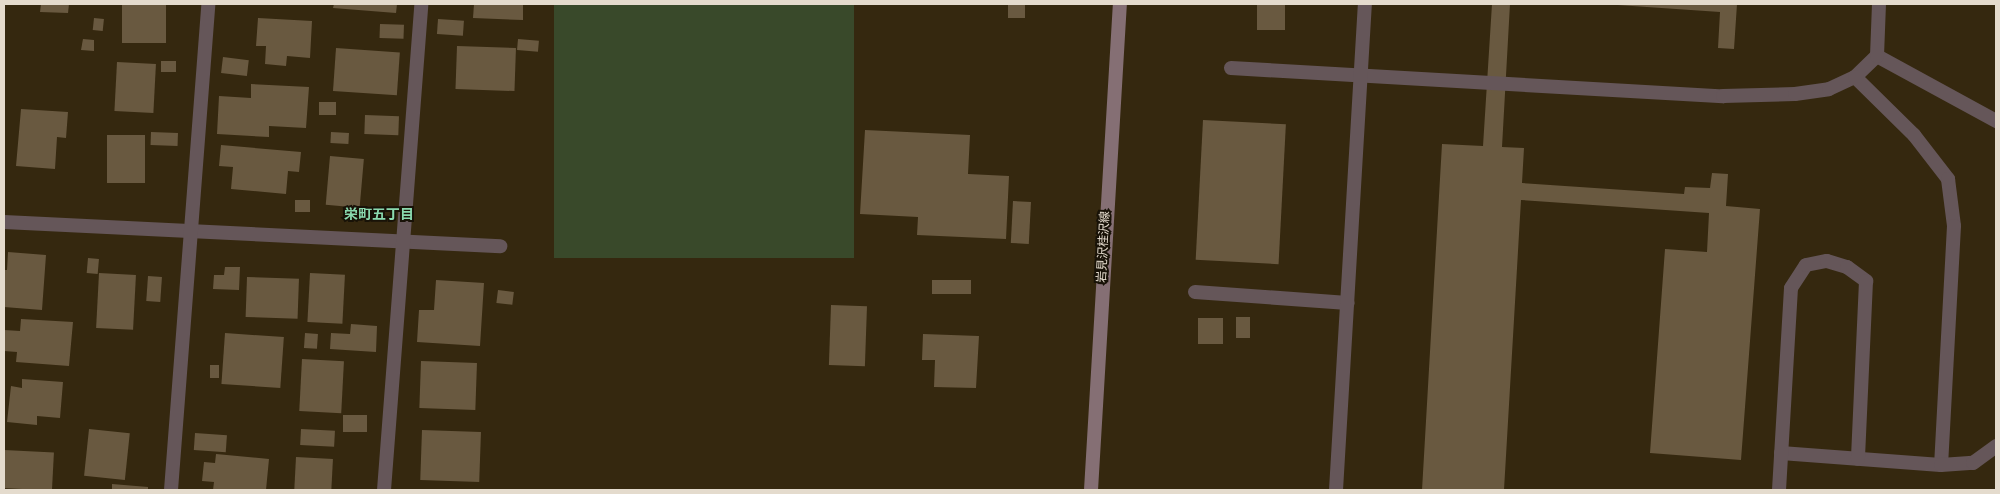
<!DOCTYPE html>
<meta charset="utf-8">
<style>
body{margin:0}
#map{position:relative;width:2000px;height:494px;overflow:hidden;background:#35280f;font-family:Overpass,"Noto Sans JP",sans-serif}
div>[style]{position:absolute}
.green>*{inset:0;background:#39492a;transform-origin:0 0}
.building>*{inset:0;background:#695940;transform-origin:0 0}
.service>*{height:14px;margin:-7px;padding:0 7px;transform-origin:7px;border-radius:7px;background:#655659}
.minor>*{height:14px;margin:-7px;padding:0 7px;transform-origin:7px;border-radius:7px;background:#655659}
.secondary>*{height:14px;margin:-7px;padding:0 7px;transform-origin:7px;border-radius:7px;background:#856f74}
span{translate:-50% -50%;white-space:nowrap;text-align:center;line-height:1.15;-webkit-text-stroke:4px #181207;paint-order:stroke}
.street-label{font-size:12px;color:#e4dbcd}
.neighbourhood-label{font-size:14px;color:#8ad9ae;font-weight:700}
.frame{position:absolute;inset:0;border:5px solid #e4dbcd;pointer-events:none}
</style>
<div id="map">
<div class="green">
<i style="left:554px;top:4px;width:300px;height:254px"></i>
</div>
<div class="building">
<i style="clip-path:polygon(41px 4px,69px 4px,68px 13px,40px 12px)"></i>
<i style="left:122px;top:4px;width:44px;height:39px"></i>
<i style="clip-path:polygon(334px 4px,397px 4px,396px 13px,333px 8px)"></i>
<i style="clip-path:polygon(474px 4px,523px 4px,523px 20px,473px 18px)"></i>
<i style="left:1008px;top:4px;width:17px;height:14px"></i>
<i style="left:1257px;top:4px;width:28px;height:26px"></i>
<i style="clip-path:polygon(1492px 4px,1510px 4px,1502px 147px,1524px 148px,1522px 183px,1684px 194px,1685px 187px,1710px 188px,1712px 173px,1728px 174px,1726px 206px,1760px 209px,1741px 460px,1650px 453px,1665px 249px,1707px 252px,1709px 213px,1521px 200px,1504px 490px,1422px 490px,1442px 144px,1483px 146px)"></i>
<i style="clip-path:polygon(1603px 4px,1737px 4px,1734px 49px,1718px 48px,1720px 12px)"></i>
<i style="left:94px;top:18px;width:10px;height:12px;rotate:6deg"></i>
<i style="clip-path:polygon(258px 18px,312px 21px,310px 58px,287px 56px,286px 66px,265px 64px,266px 46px,256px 46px)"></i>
<i style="left:438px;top:19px;width:26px;height:15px;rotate:4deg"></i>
<i style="left:380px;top:24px;width:24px;height:14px;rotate:2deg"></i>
<i style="clip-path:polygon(83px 39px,94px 40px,94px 51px,81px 50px)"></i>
<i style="left:518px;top:39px;width:21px;height:11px;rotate:5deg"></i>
<i style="left:457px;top:46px;width:59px;height:43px;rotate:2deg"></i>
<i style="left:336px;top:48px;width:64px;height:43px;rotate:4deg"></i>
<i style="left:223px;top:57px;width:26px;height:16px;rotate:7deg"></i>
<i style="left:161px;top:61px;width:15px;height:11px"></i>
<i style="left:117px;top:62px;width:39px;height:49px;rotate:3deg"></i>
<i style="clip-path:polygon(251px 84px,309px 87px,306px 128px,269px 126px,269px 137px,217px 134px,219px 96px,251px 98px)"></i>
<i style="left:319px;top:102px;width:17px;height:13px"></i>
<i style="clip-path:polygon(21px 109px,68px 112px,66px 138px,57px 137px,55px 169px,16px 166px)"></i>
<i style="left:365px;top:115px;width:34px;height:19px;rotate:2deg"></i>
<i style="left:1203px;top:120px;width:83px;height:140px;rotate:3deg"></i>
<i style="clip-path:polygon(865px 130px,970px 135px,968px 174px,1009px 176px,1006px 239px,917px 235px,918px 217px,860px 214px)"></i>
<i style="left:151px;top:132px;width:27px;height:13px;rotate:2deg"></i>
<i style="left:331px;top:132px;width:18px;height:11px;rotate:3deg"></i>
<i style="left:107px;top:135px;width:38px;height:48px"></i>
<i style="clip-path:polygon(221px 145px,301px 152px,299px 172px,288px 171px,286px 194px,231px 189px,233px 167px,219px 166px)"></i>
<i style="left:330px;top:156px;width:34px;height:49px;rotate:5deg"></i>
<i style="left:295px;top:200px;width:15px;height:12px"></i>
<i style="left:1013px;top:201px;width:18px;height:42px;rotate:3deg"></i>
<i style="clip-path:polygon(8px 252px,46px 255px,42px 310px,4px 307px,4px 270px,7px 270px)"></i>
<i style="left:88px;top:258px;width:11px;height:15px;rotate:5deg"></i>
<i style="clip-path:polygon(225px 267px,240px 267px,239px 290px,213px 289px,214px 275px,224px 275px)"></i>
<i style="left:99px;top:273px;width:37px;height:55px;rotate:3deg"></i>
<i style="left:310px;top:273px;width:35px;height:49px;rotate:3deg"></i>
<i style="left:148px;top:276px;width:14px;height:25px;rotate:4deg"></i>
<i style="left:247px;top:277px;width:52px;height:40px;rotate:2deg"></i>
<i style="clip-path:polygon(436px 280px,484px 283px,480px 346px,417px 342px,419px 310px,434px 310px)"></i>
<i style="left:932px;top:280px;width:39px;height:14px"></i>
<i style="left:498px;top:290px;width:16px;height:13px;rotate:7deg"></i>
<i style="left:831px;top:305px;width:36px;height:60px;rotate:2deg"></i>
<i style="left:1236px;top:317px;width:14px;height:21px"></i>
<i style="left:1198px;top:318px;width:25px;height:26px"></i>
<i style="clip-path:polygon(21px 319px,73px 322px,69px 366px,16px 362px,17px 352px,4px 351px,4px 330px,20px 331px)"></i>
<i style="clip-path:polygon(351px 324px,377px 326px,376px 352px,330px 349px,331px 333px,350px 334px)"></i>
<i style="left:225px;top:333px;width:59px;height:51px;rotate:4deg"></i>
<i style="left:305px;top:333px;width:13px;height:15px;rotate:4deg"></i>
<i style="clip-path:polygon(923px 334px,979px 336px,976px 388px,934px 387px,935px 360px,922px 360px)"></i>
<i style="left:302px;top:359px;width:42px;height:52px;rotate:3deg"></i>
<i style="left:421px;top:361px;width:56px;height:47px;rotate:2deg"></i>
<i style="left:210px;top:365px;width:9px;height:13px"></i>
<i style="clip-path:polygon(22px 379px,63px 382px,60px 418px,37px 416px,37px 425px,7px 422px,11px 386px,22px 388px)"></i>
<i style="left:343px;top:415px;width:24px;height:17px"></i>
<i style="left:89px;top:429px;width:41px;height:47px;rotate:6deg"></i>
<i style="left:301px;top:429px;width:34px;height:16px;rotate:3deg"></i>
<i style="left:422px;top:430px;width:59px;height:50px;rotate:2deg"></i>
<i style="left:195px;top:433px;width:32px;height:17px;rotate:4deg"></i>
<i style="left:4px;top:450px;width:50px;height:38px;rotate:3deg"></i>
<i style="clip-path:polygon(216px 454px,269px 459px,266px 490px,213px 490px,214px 482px,202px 481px,204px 462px,215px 463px)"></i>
<i style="left:296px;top:457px;width:37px;height:33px;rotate:3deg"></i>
<i style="clip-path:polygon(112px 484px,148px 487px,148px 490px,112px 490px)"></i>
</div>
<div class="service">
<i style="left:1877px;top:56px;width:136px;rotate:28.6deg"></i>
<i style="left:1231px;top:68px;width:493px;rotate:3.3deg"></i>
<i style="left:1723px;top:96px;width:72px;rotate:-1.6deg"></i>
<i style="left:1795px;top:94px;width:34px;rotate:-8deg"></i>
<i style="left:1829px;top:89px;width:29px;rotate:-25deg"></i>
<i style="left:1855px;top:77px;width:30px;rotate:-44deg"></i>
<i style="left:1877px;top:56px;width:52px;rotate:-87.8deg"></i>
<i style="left:1855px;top:77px;width:83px;rotate:44.5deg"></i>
<i style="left:1914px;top:135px;width:56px;rotate:52.3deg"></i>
<i style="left:1948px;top:179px;width:47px;rotate:82.7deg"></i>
<i style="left:1954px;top:226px;width:239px;rotate:93.1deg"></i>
<i style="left:1195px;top:292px;width:153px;rotate:4.1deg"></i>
<i style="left:1781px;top:453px;width:160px;rotate:4.3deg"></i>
<i style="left:1941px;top:465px;width:32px;rotate:-4deg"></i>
<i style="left:1973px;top:463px;width:29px;rotate:-36deg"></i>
<i style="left:1336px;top:490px;width:487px;rotate:-86.6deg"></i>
<i style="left:1779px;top:490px;width:202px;rotate:-86.6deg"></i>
<i style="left:1791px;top:288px;width:27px;rotate:-57deg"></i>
<i style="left:1806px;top:265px;width:21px;rotate:-11deg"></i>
<i style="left:1827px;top:261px;width:21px;rotate:17deg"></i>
<i style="left:1847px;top:267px;width:24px;rotate:36deg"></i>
<i style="left:1866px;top:281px;width:178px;rotate:92.6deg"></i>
</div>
<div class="minor">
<i style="left:4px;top:222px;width:497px;rotate:2.8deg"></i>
<i style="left:171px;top:490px;width:487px;rotate:-85.6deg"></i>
<i style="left:384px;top:490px;width:487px;rotate:-85.6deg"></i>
</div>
<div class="secondary">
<i style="left:1091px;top:490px;width:487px;rotate:-86.6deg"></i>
</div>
<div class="street-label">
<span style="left:1105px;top:247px;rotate:-87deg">岩見沢桂沢線</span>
</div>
<div class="neighbourhood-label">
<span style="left:379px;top:216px">栄町五丁目</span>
</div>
<div class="frame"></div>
</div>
